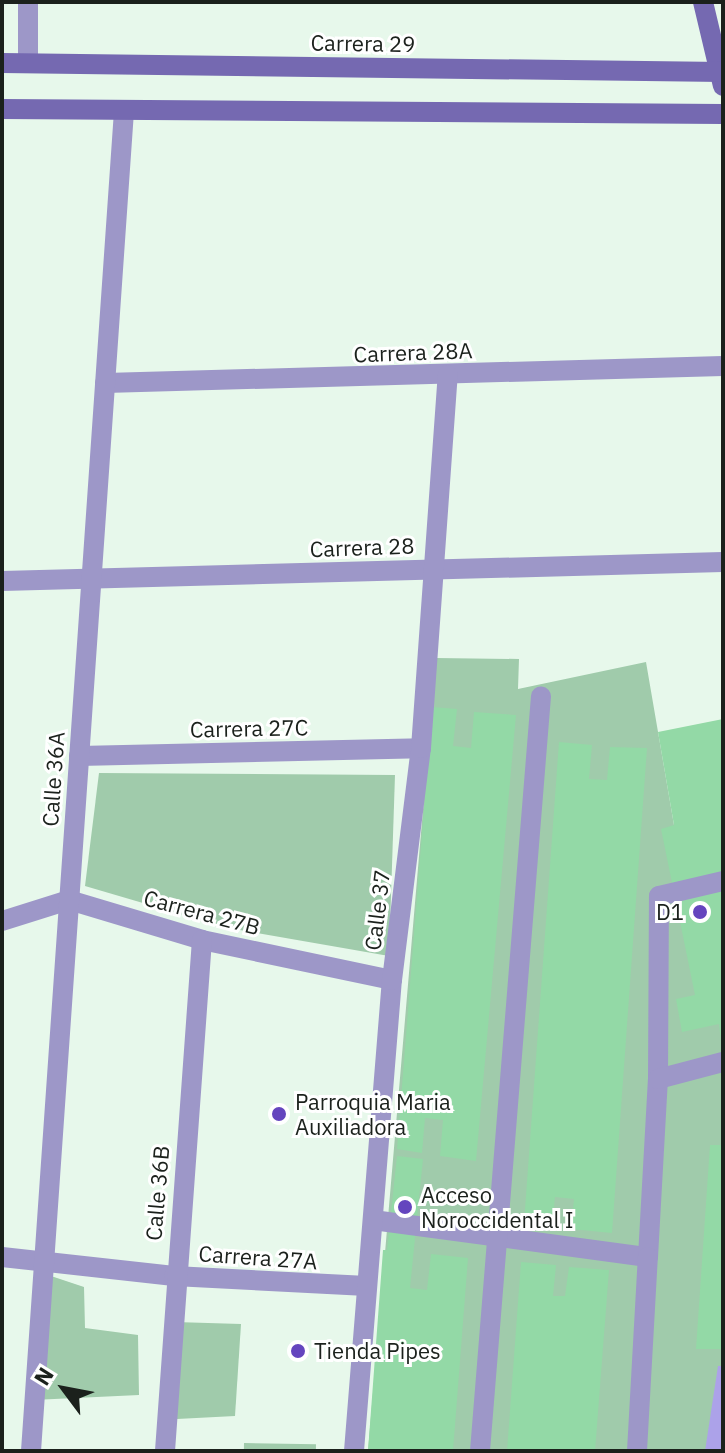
<!DOCTYPE html>
<style>
body{margin:0}
#map{position:relative;width:725px;height:1453px;overflow:hidden;background:#e7f8eb;font-family:"IBM Plex Sans",sans-serif}
div>[style]{position:absolute}
.green>*{inset:0;background:#a0cbab;transform-origin:0 0}
.water>*{inset:0;background:#aca2e9}
.building>*{inset:0;background:#93d9a6}
.street>*{height:20px;margin:-10px;padding:0 10px;transform-origin:10px;border-radius:10px;background:#9d97c8}
.secondary>*{height:20px;margin:-10px;padding:0 10px;transform-origin:10px;border-radius:10px;background:#7569b1}
.dots>*{width:22px;height:22px;translate:-50% -50%;box-sizing:border-box;border:4px solid #fff;border-radius:50%}
span{translate:-50% -50%;white-space:nowrap;text-align:center;line-height:1.15;-webkit-text-stroke:6px #fff;paint-order:stroke}
.street-label{font-size:22px;color:#1b211c}
.poi-label{font-size:22px;color:#1b211c}
.right{translate:-100% -50%;text-align:right}
.left{translate:0 -50%;text-align:left}
.frame{position:absolute;inset:0;border:4px solid #1b211c;pointer-events:none}
.north{position:absolute;left:24px;top:1349px;width:80px;height:80px;-webkit-text-stroke:6px #fff;paint-order:stroke;rotate:302deg;font-size:22px;font-weight:700;line-height:32px;text-align:center;color:#1b211c}
.north::after{content:'';display:block;margin:auto;width:28px;height:36px;background:#1b211c;clip-path:polygon(50% 0,100% 100%,50% 72%,0 100%)}
</style>
<div id="map">
<div class="green">
<i style="clip-path:polygon(436px 658px,519px 659px,518px 689px,646px 662px,674px 825px,723px 812px,723px 1451px,368px 1451px)"></i>
<i style="clip-path:polygon(99px 773px,395px 775px,389px 956px,228px 928px,85px 886px)"></i>
<i style="clip-path:polygon(42px 1273px,84px 1287px,85px 1328px,138px 1335px,139px 1395px,33px 1400px)"></i>
<i style="clip-path:polygon(175px 1322px,241px 1324px,235px 1416px,177px 1419px)"></i>
<i style="left:244px;top:1443px;width:72px;height:8px;rotate:1deg"></i>
</div>
<div class="water">
<i style="clip-path:polygon(718px 1366px,723px 1366px,723px 1451px,705px 1451px)"></i>
</div>
<div class="building">
<i style="clip-path:polygon(432px 707px,457px 709px,453px 746px,471px 748px,474px 712px,516px 715px,476px 1161px,440px 1156px,443px 1120px,425px 1118px,422px 1153px,397px 1149px)"></i>
<i style="clip-path:polygon(723px 719px,723px 1041px,721px 1041px,719px 1024px,682px 1032px,676px 999px,695px 995px,661px 829px,674px 825px,658px 732px)"></i>
<i style="clip-path:polygon(559px 742px,592px 745px,589px 779px,607px 780px,610px 747px,647px 748px,612px 1233px,571px 1229px,574px 1199px,555px 1197px,552px 1227px,524px 1223px)"></i>
<i style="clip-path:polygon(710px 1145px,723px 1145px,723px 1349px,696px 1349px)"></i>
<i style="clip-path:polygon(397px 1156px,423px 1159px,410px 1288px,427px 1290px,431px 1254px,468px 1258px,453px 1451px,368px 1451px,383px 1250px,387px 1250px)"></i>
<i style="clip-path:polygon(521px 1262px,556px 1265px,553px 1296px,565px 1296px,569px 1267px,609px 1270px,595px 1451px,507px 1451px)"></i>
</div>
<div class="street">
<i style="left:28px;top:2px;width:60px;rotate:90deg"></i>
<i style="left:105px;top:383px;width:618px;rotate:-1.58deg"></i>
<i style="left:2px;top:581px;width:721px;rotate:-1.51deg"></i>
<i style="left:79px;top:756px;width:342px;rotate:-1.3deg"></i>
<i style="left:2px;top:921px;width:70px;rotate:-17.4deg"></i>
<i style="left:69px;top:900px;width:139px;rotate:16.7deg"></i>
<i style="left:202px;top:940px;width:194px;rotate:11.9deg"></i>
<i style="left:658px;top:1079px;width:183px;rotate:-89.7deg"></i>
<i style="left:659px;top:896px;width:66px;rotate:-13.2deg"></i>
<i style="left:373px;top:1220px;width:277px;rotate:7.7deg"></i>
<i style="left:648px;top:1257px;width:178px;rotate:-86.8deg"></i>
<i style="left:658px;top:1079px;width:67px;rotate:-14.7deg"></i>
<i style="left:2px;top:1257px;width:173px;rotate:6.3deg"></i>
<i style="left:174px;top:1276px;width:193px;rotate:3deg"></i>
<i style="left:31px;top:1451px;width:1344px;rotate:-86.03deg"></i>
<i style="left:165px;top:1451px;width:512px;rotate:-85.86deg"></i>
<i style="left:354px;top:1451px;width:473px;rotate:-85.4deg"></i>
<i style="left:392px;top:980px;width:234px;rotate:-82.9deg"></i>
<i style="left:421px;top:748px;width:374px;rotate:-85.9deg"></i>
<i style="left:480px;top:1451px;width:757px;rotate:-85.38deg"></i>
<i style="left:637px;top:1451px;width:194px;rotate:-86.8deg"></i>
</div>
<div class="secondary">
<i style="left:703px;top:2px;width:86px;rotate:76.6deg"></i>
<i style="left:2px;top:63px;width:721px;rotate:0.72deg"></i>
<i style="left:2px;top:109px;width:721px;rotate:0.4deg"></i>
</div>
<div class="dots">
<i style="left:700px;top:912px;background:#6445be"></i>
<i style="left:279px;top:1114px;background:#6445be"></i>
<i style="left:405px;top:1207px;background:#6445be"></i>
<i style="left:298px;top:1351px;background:#6445be"></i>
</div>
<div class="street-label">
<span style="left:363px;top:43px;rotate:1deg">Carrera 29</span>
<span style="left:413px;top:352px;rotate:-2deg">Carrera 28A</span>
<span style="left:362px;top:547px;rotate:-2deg">Carrera 28</span>
<span style="left:249px;top:728px;rotate:-1deg">Carrera 27C</span>
<span style="left:53px;top:779px;rotate:-86deg">Calle 36A</span>
<span style="left:377px;top:910px;rotate:-83deg">Calle 37</span>
<span style="left:202px;top:912px;rotate:15deg">Carrera 27B</span>
<span style="left:157px;top:1193px;rotate:-85deg">Calle 36B</span>
<span style="left:258px;top:1257px;rotate:4deg">Carrera 27A</span>
</div>
<div class="poi-label">
<span class="right" style="left:684px;top:912px">D1</span>
<span class="left" style="left:295px;top:1114px">Parroquia Maria<br>Auxiliadora</span>
<span class="left" style="left:421px;top:1207px">Acceso<br>Noroccidental I</span>
<span class="left" style="left:314px;top:1351px">Tienda Pipes</span>
</div>
<div class="frame"></div>
<div class="north">N</div>
</div>
